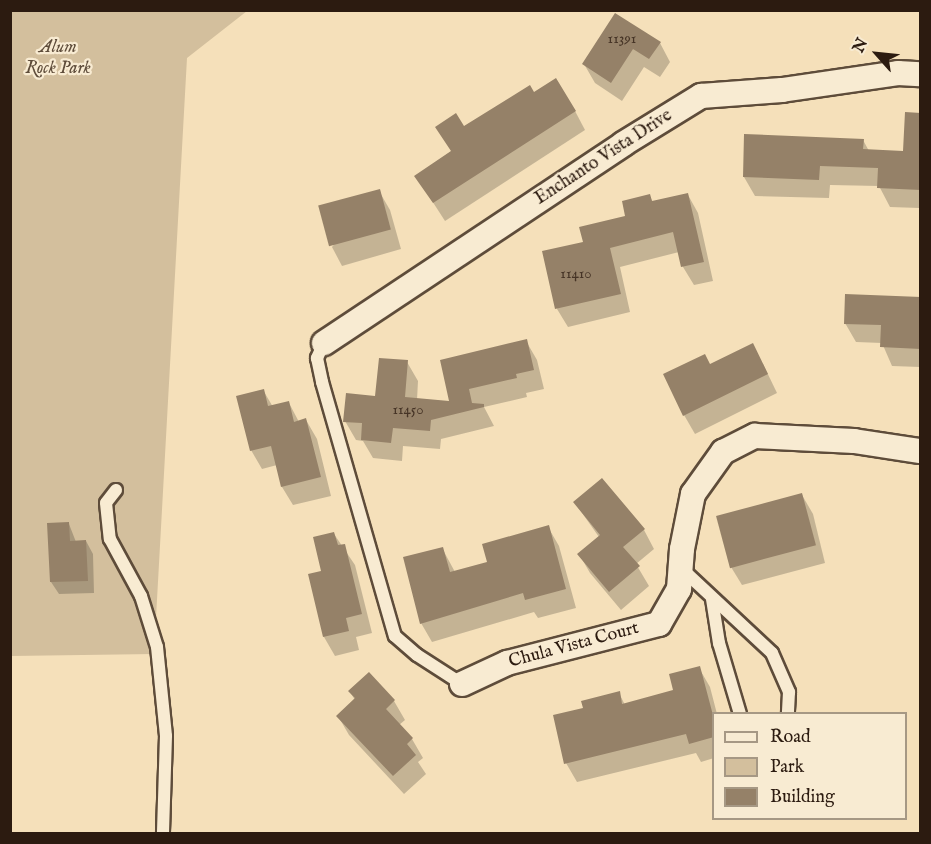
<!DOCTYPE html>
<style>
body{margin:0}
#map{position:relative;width:931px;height:844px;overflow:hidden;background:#f5e0ba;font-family:"IM FELL English",serif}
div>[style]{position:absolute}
.green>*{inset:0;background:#d3bf9d}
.shadow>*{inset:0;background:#0003}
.building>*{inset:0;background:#958168;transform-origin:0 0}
.roads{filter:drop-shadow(2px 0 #5e4c3a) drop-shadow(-2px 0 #5e4c3a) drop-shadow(0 2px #5e4c3a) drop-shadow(0 -2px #5e4c3a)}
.lane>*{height:12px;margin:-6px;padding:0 6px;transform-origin:6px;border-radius:6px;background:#f8ebd2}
.street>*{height:24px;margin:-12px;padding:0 12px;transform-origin:12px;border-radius:12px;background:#f8ebd2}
span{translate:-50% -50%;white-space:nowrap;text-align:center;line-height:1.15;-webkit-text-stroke:4.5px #f8ebd2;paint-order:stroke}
.number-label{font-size:15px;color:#463426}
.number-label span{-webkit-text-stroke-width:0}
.park-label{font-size:18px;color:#5e4c3a;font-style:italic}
.street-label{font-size:18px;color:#2c1b10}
.frame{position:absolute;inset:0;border:12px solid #2c1b10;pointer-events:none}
.legend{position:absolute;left:712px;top:712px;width:195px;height:108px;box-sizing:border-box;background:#f8ebd2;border:2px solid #a69884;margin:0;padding:8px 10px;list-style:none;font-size:18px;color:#2c1b10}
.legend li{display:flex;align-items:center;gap:12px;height:30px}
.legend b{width:30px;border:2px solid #a69884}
.north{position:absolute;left:847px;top:24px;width:60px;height:60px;-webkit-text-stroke:4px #f8ebd2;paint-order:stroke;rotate:297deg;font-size:16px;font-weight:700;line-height:24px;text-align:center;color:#2c1b10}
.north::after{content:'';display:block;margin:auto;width:21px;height:27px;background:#2c1b10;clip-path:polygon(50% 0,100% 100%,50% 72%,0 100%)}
</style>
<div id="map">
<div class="green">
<i style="clip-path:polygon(10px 11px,247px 11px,187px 58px,154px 654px,11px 656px)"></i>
</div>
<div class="shadow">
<i style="clip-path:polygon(616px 15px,660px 43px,670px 62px,660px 77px,644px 67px,622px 101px,595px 83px,584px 64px)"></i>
<i style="clip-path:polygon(533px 94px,575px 111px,585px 130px,445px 221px,416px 176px)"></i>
<i style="clip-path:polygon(863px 140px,869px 151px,905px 153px,920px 142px,920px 211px,919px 208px,890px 207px,879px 186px,830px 185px,829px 198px,755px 196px,744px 177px)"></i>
<i style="clip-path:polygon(379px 191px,390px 210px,401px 249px,342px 266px,332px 247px)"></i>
<i style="clip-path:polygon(688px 195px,698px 213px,713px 281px,694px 285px,683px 267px,679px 252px,620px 267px,630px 312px,568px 327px,557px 309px,584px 243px,627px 217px,649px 196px,653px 202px)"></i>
<i style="clip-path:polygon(920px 299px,920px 367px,892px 366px,882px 343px,856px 342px,845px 323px)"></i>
<i style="clip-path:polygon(526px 341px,537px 360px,544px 389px,526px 393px,527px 397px,484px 407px,494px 426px,441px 439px,440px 449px,403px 446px,402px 461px,373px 458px,363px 441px,356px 440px,345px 421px,377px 397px,407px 362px,418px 381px,417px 400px,451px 403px)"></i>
<i style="clip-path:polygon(763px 364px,777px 393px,695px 434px,684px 415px,710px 366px)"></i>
<i style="clip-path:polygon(263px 390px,273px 407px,289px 403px,299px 422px,306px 420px,317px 439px,331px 496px,293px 505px,282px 487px,277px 465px,262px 469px,251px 450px)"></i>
<i style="clip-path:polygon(602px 480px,644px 530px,654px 549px,636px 564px,649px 586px,621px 610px,590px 573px,579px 554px,599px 537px,575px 503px)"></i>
<i style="clip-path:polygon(802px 495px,813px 514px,825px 563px,742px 585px,731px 567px,718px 517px)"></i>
<i style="clip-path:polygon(69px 524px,76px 542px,86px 541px,93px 554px,94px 593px,59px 594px,51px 582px)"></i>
<i style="clip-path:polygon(548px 527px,559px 546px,576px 608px,538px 618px,534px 612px,432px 642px,421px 623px,442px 548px,455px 572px,489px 563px)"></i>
<i style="clip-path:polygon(334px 534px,355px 565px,372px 633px,356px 637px,359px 650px,335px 656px,324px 637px,310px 575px,323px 572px)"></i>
<i style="clip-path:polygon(699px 668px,710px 687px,717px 714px,714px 714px,714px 758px,701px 762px,696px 753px,577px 782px,566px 763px,585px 709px,619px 693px,625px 705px,675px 691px)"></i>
<i style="clip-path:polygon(369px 674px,394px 701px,405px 720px,399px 725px,412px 739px,423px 758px,418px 762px,426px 774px,404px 794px,349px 735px,338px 716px,355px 700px,350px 692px)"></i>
</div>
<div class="building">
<i style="clip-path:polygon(615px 13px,661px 42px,649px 59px,633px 49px,611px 83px,582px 64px)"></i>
<i style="clip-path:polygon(556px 78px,576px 111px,433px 203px,414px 176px,451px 151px,435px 127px,456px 113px,464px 126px,530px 85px,534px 92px)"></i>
<i style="clip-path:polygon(905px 112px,921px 113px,921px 190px,877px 188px,878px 168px,820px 166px,819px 180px,743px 177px,744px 134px,864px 139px,863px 149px,903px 151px)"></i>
<i style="left:380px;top:189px;width:42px;height:64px;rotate:75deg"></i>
<i style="clip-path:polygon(688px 193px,704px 262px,681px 267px,673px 232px,610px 248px,621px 294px,555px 309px,542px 251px,583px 242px,579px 227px,625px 216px,622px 201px,650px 194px,652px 201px)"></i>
<i style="clip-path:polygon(845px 294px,921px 297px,921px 349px,880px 347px,881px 325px,844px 324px)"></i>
<i style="clip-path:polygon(527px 339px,534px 370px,516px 374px,517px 378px,469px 389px,472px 403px,484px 404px,484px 407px,431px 420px,430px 431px,393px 428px,391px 443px,361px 440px,362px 423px,343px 422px,346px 393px,375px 396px,379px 358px,408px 360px,405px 397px,449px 401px,440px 360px)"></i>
<i style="clip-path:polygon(753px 343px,768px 374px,683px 416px,663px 374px,705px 354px,710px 364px)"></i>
<i style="clip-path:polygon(264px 389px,268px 406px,289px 401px,294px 422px,306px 418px,321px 477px,281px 487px,271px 446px,250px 451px,236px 396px)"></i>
<i style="clip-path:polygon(602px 478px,645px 529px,623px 547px,640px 566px,609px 592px,577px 554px,600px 535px,573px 502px)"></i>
<i style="left:802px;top:493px;width:54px;height:89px;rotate:75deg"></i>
<i style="clip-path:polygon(69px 522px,70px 541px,86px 540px,88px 581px,50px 582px,47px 523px)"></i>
<i style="clip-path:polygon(549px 525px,566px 589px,525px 600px,523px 593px,420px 624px,403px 557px,443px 547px,450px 572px,487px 562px,482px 544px)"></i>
<i style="clip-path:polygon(334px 532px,338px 545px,345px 544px,362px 614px,346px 618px,349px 631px,323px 637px,308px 574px,321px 571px,313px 537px)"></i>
<i style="clip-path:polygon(700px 666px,714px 719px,714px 737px,689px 744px,686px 734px,564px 764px,553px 715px,583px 708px,581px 701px,620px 691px,622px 704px,673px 690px,669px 674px)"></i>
<i style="clip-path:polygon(369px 672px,395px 700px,386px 709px,413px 738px,407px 744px,416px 755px,393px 776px,336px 716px,355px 698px,348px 691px)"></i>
</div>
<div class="roads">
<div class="lane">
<i style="left:324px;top:343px;width:17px;rotate:115deg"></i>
<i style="left:317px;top:358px;width:25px;rotate:78deg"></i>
<i style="left:322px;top:382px;width:264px;rotate:74deg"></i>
<i style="left:395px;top:636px;width:29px;rotate:41deg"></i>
<i style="left:417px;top:655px;width:54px;rotate:32.8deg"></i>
<i style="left:116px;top:490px;width:16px;rotate:128deg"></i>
<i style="left:106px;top:503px;width:36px;rotate:84deg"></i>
<i style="left:110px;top:539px;width:65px;rotate:61.5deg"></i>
<i style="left:141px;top:596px;width:53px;rotate:72.6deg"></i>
<i style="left:157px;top:647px;width:89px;rotate:84.2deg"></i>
<i style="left:166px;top:736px;width:98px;rotate:91.8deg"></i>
<i style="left:682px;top:569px;width:123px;rotate:43deg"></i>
<i style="left:772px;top:653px;width:43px;rotate:66.4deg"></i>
<i style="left:789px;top:692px;width:22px;rotate:93deg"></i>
<i style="left:712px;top:599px;width:45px;rotate:81deg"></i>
<i style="left:719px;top:643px;width:74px;rotate:73.5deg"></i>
</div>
<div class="street">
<i style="left:324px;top:343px;width:359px;rotate:-33.6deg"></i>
<i style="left:623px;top:144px;width:92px;rotate:-31.6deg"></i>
<i style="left:701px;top:96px;width:81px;rotate:-4.2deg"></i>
<i style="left:782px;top:90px;width:117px;rotate:-8.3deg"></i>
<i style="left:898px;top:73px;width:22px;rotate:3deg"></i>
<i style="left:462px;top:684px;width:50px;rotate:-25deg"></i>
<i style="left:507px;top:663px;width:157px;rotate:-14.4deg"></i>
<i style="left:659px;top:624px;width:40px;rotate:-60.3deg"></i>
<i style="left:679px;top:589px;width:40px;rotate:-85.7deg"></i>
<i style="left:682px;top:549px;width:56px;rotate:-78.7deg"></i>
<i style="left:693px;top:494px;width:52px;rotate:-54.5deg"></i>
<i style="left:723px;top:452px;width:36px;rotate:-27deg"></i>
<i style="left:755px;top:436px;width:99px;rotate:2.9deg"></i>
<i style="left:854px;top:441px;width:67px;rotate:8.6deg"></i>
</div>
</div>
<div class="number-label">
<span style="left:622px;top:39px">11391</span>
<span style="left:576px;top:274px">11410</span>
<span style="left:408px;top:410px">11450</span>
</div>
<div class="park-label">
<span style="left:58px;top:59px">Alum<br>Rock Park</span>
</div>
<div class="street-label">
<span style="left:604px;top:158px;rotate:-33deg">Enchanto Vista Drive</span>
<span style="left:574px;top:646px;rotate:-15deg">Chula Vista Court</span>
</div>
<div class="frame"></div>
<ul class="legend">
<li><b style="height:8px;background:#f8ebd2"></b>Road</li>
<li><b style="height:16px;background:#d3bf9d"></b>Park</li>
<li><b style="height:16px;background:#958168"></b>Building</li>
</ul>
<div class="north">N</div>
</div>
